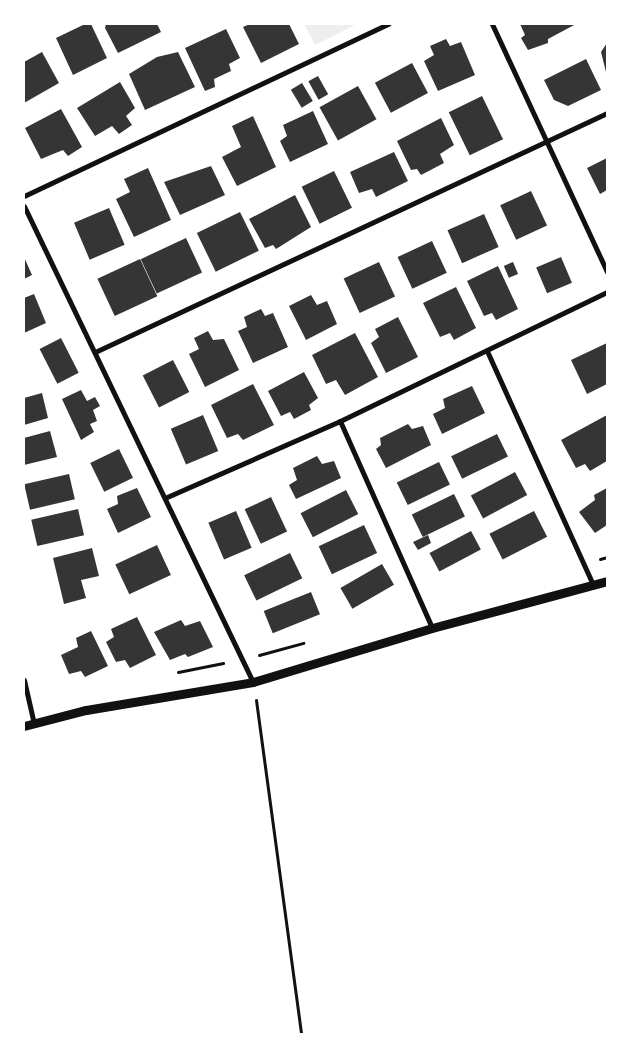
<!DOCTYPE html>
<style>
body{margin:0}
#map{position:relative;width:631px;height:1058px;overflow:hidden;background:#fff;font-family:"Archivo Narrow",sans-serif}
div>[style]{position:absolute}
.green>*{inset:0;background:#eee}
.building>*{inset:0;background:#353535;transform-origin:0 0}
.path>*{height:3px;margin:-1.5px;padding:0 1.5px;transform-origin:1.5px;border-radius:1.5px;background:#111}
.minor>*{height:5px;margin:-2.5px;padding:0 2.5px;transform-origin:2.5px;border-radius:2.5px;background:#111}
.tertiary>*{height:9px;margin:-4.5px;padding:0 4.5px;transform-origin:4.5px;border-radius:4.5px;background:#111}
span{translate:-50% -50%;white-space:nowrap;text-align:center;line-height:1.15;-webkit-text-stroke:4px #fff;paint-order:stroke}
.frame{position:absolute;inset:0;border:25px solid #fff;pointer-events:none}
</style>
<div id="map">
<div class="green">
<i style="clip-path:polygon(304px 24px,357px 24px,315px 45px)"></i>
</div>
<div class="building">
<i style="clip-path:polygon(85px 24px,91px 24px,107px 58px,73px 75px,56px 38px)"></i>
<i style="clip-path:polygon(106px 24px,157px 24px,161px 32px,118px 53px,105px 28px)"></i>
<i style="clip-path:polygon(250px 24px,289px 24px,299px 44px,261px 63px,243px 27px)"></i>
<i style="clip-path:polygon(520px 24px,576px 24px,548px 39px,548px 43px,528px 50px,521px 38px,525px 35px)"></i>
<i style="clip-path:polygon(226px 29px,240px 58px,229px 64px,231px 71px,214px 79px,215px 87px,205px 91px,185px 48px)"></i>
<i style="clip-path:polygon(446px 39px,450px 46px,461px 42px,475px 75px,438px 91px,424px 61px,434px 55px,430px 46px)"></i>
<i style="clip-path:polygon(607px 43px,607px 76px,601px 52px)"></i>
<i style="clip-path:polygon(42px 52px,59px 83px,24px 103px,24px 62px)"></i>
<i style="clip-path:polygon(178px 52px,195px 87px,145px 110px,129px 74px,157px 57px)"></i>
<i style="clip-path:polygon(586px 59px,601px 90px,568px 106px,554px 100px,544px 80px)"></i>
<i style="left:412px;top:63px;width:34px;height:42px;rotate:62deg"></i>
<i style="left:318px;top:76px;width:21px;height:11px;rotate:61deg"></i>
<i style="clip-path:polygon(120px 82px,135px 108px,126px 116px,132px 125px,119px 134px,112px 126px,95px 136px,77px 108px)"></i>
<i style="left:302px;top:83px;width:21px;height:13px;rotate:59deg"></i>
<i style="left:358px;top:86px;width:38px;height:44px;rotate:61deg"></i>
<i style="left:482px;top:96px;width:48px;height:37px;rotate:64deg"></i>
<i style="clip-path:polygon(61px 109px,82px 147px,68px 156px,63px 150px,41px 159px,25px 128px)"></i>
<i style="clip-path:polygon(313px 111px,328px 144px,290px 162px,280px 141px,287px 136px,283px 125px)"></i>
<i style="clip-path:polygon(253px 116px,276px 167px,237px 186px,222px 157px,241px 147px,232px 126px)"></i>
<i style="clip-path:polygon(441px 118px,454px 145px,440px 154px,444px 163px,421px 175px,417px 169px,411px 170px,397px 141px)"></i>
<i style="clip-path:polygon(394px 152px,408px 181px,376px 197px,372px 189px,359px 193px,350px 172px)"></i>
<i style="clip-path:polygon(607px 158px,607px 190px,600px 194px,587px 168px)"></i>
<i style="clip-path:polygon(211px 166px,225px 195px,180px 215px,164px 182px)"></i>
<i style="clip-path:polygon(148px 168px,171px 220px,134px 237px,116px 199px,130px 192px,124px 179px)"></i>
<i style="left:334px;top:171px;width:41px;height:36px;rotate:64deg"></i>
<i style="left:531px;top:191px;width:38px;height:34px;rotate:65deg"></i>
<i style="clip-path:polygon(295px 195px,311px 227px,276px 249px,273px 245px,265px 248px,249px 219px)"></i>
<i style="left:109px;top:208px;width:40px;height:38px;rotate:67deg"></i>
<i style="left:240px;top:212px;width:43px;height:48px;rotate:64deg"></i>
<i style="left:484px;top:214px;width:36px;height:40px;rotate:66deg"></i>
<i style="left:186px;top:238px;width:38px;height:50px;rotate:65deg"></i>
<i style="left:432px;top:241px;width:35px;height:38px;rotate:65deg"></i>
<i style="clip-path:polygon(24px 257px,32px 275px,24px 279px)"></i>
<i style="left:561px;top:257px;width:28px;height:27px;rotate:67deg"></i>
<i style="left:140px;top:259px;width:41px;height:47px;rotate:65deg"></i>
<i style="left:379px;top:262px;width:38px;height:39px;rotate:65deg"></i>
<i style="left:513px;top:262px;width:13px;height:10px;rotate:67deg"></i>
<i style="clip-path:polygon(498px 266px,518px 309px,496px 320px,492px 313px,484px 316px,467px 281px)"></i>
<i style="clip-path:polygon(456px 287px,476px 328px,454px 340px,450px 333px,440px 337px,423px 303px)"></i>
<i style="clip-path:polygon(34px 294px,46px 323px,24px 333px,24px 298px)"></i>
<i style="clip-path:polygon(311px 295px,317px 305px,327px 301px,337px 324px,306px 340px,289px 306px)"></i>
<i style="clip-path:polygon(261px 309px,265px 316px,273px 313px,288px 347px,253px 363px,238px 331px,247px 327px,244px 317px)"></i>
<i style="clip-path:polygon(398px 317px,418px 357px,386px 373px,371px 343px,379px 337px,375px 329px)"></i>
<i style="clip-path:polygon(208px 331px,213px 340px,224px 339px,239px 370px,205px 387px,189px 354px,199px 349px,194px 338px)"></i>
<i style="clip-path:polygon(355px 333px,378px 377px,345px 395px,336px 380px,326px 384px,312px 355px)"></i>
<i style="left:61px;top:338px;width:39px;height:24px;rotate:63deg"></i>
<i style="clip-path:polygon(607px 343px,607px 384px,587px 394px,571px 360px)"></i>
<i style="left:173px;top:360px;width:36px;height:34px;rotate:63deg"></i>
<i style="clip-path:polygon(304px 372px,318px 398px,309px 405px,311px 410px,294px 419px,290px 412px,281px 416px,268px 391px)"></i>
<i style="clip-path:polygon(253px 384px,274px 425px,243px 440px,238px 434px,227px 438px,211px 405px)"></i>
<i style="clip-path:polygon(472px 386px,485px 413px,442px 434px,433px 414px,445px 408px,443px 399px)"></i>
<i style="clip-path:polygon(81px 390px,87px 401px,95px 397px,100px 406px,93px 410px,97px 421px,90px 424px,94px 432px,81px 440px,62px 399px)"></i>
<i style="clip-path:polygon(42px 393px,48px 418px,24px 425px,24px 398px)"></i>
<i style="left:203px;top:415px;width:39px;height:35px;rotate:67deg"></i>
<i style="clip-path:polygon(607px 415px,607px 461px,590px 471px,585px 464px,576px 468px,561px 440px)"></i>
<i style="clip-path:polygon(408px 424px,412px 429px,423px 426px,431px 445px,386px 468px,376px 449px,381px 445px,380px 438px)"></i>
<i style="clip-path:polygon(50px 431px,57px 457px,24px 465px,24px 438px)"></i>
<i style="left:497px;top:434px;width:25px;height:51px;rotate:64deg"></i>
<i style="left:119px;top:449px;width:32px;height:32px;rotate:64deg"></i>
<i style="clip-path:polygon(317px 456px,322px 464px,334px 461px,341px 478px,296px 499px,289px 485px,297px 480px,293px 468px)"></i>
<i style="left:439px;top:462px;width:25px;height:47px;rotate:64deg"></i>
<i style="left:515px;top:472px;width:26px;height:50px;rotate:62deg"></i>
<i style="left:69px;top:474px;width:26px;height:46px;rotate:77deg"></i>
<i style="clip-path:polygon(137px 488px,151px 517px,118px 533px,107px 509px,118px 504px,117px 496px)"></i>
<i style="clip-path:polygon(607px 488px,607px 525px,595px 533px,579px 512px,595px 500px,594px 495px)"></i>
<i style="left:346px;top:490px;width:27px;height:51px;rotate:63deg"></i>
<i style="left:454px;top:494px;width:25px;height:47px;rotate:64deg"></i>
<i style="left:271px;top:497px;width:38px;height:29px;rotate:65deg"></i>
<i style="left:78px;top:509px;width:27px;height:48px;rotate:77deg"></i>
<i style="left:236px;top:511px;width:40px;height:30px;rotate:67deg"></i>
<i style="left:534px;top:511px;width:29px;height:50px;rotate:63deg"></i>
<i style="left:364px;top:525px;width:31px;height:50px;rotate:65deg"></i>
<i style="left:471px;top:531px;width:21px;height:47px;rotate:62deg"></i>
<i style="clip-path:polygon(428px 535px,431px 543px,418px 550px,413px 542px)"></i>
<i style="left:157px;top:545px;width:33px;height:46px;rotate:65deg"></i>
<i style="clip-path:polygon(92px 548px,99px 576px,81px 580px,86px 598px,64px 604px,53px 558px)"></i>
<i style="left:290px;top:553px;width:28px;height:51px;rotate:64deg"></i>
<i style="left:382px;top:564px;width:24px;height:48px;rotate:60deg"></i>
<i style="left:311px;top:592px;width:24px;height:51px;rotate:68deg"></i>
<i style="clip-path:polygon(137px 617px,156px 655px,130px 668px,125px 660px,116px 662px,106px 642px,114px 637px,111px 629px)"></i>
<i style="clip-path:polygon(181px 620px,185px 626px,200px 621px,213px 647px,188px 657px,185px 654px,170px 660px,154px 632px)"></i>
<i style="clip-path:polygon(91px 631px,108px 666px,85px 677px,81px 671px,69px 674px,61px 655px,78px 647px,76px 638px)"></i>
</div>
<div class="path">
<i style="left:600px;top:559px;width:7px;rotate:-16deg"></i>
<i style="left:259px;top:655px;width:46px;rotate:-15.3deg"></i>
<i style="left:178px;top:672px;width:46px;rotate:-11.3deg"></i>
<i style="left:256px;top:700px;width:337px;rotate:82.3deg"></i>
</div>
<div class="minor">
<i style="left:492px;top:24px;width:273px;rotate:65.1deg"></i>
<i style="left:24px;top:196px;width:403px;rotate:-25.3deg"></i>
<i style="left:24px;top:206px;width:528px;rotate:64.31deg"></i>
<i style="left:487px;top:351px;width:257px;rotate:65.6deg"></i>
<i style="left:95px;top:352px;width:565px;rotate:-25.02deg"></i>
<i style="left:340px;top:421px;width:227px;rotate:66deg"></i>
<i style="left:167px;top:497px;width:189px;rotate:-23.7deg"></i>
<i style="left:340px;top:421px;width:297px;rotate:-25.8deg"></i>
<i style="left:24px;top:680px;width:45px;rotate:77.2deg"></i>
</div>
<div class="tertiary">
<i style="left:24px;top:726px;width:64px;rotate:-14.5deg"></i>
<i style="left:86px;top:710px;width:169px;rotate:-9.5deg"></i>
<i style="left:253px;top:682px;width:187px;rotate:-16.8deg"></i>
<i style="left:432px;top:628px;width:181px;rotate:-15deg"></i>
</div>
<div class="frame"></div>
</div>
